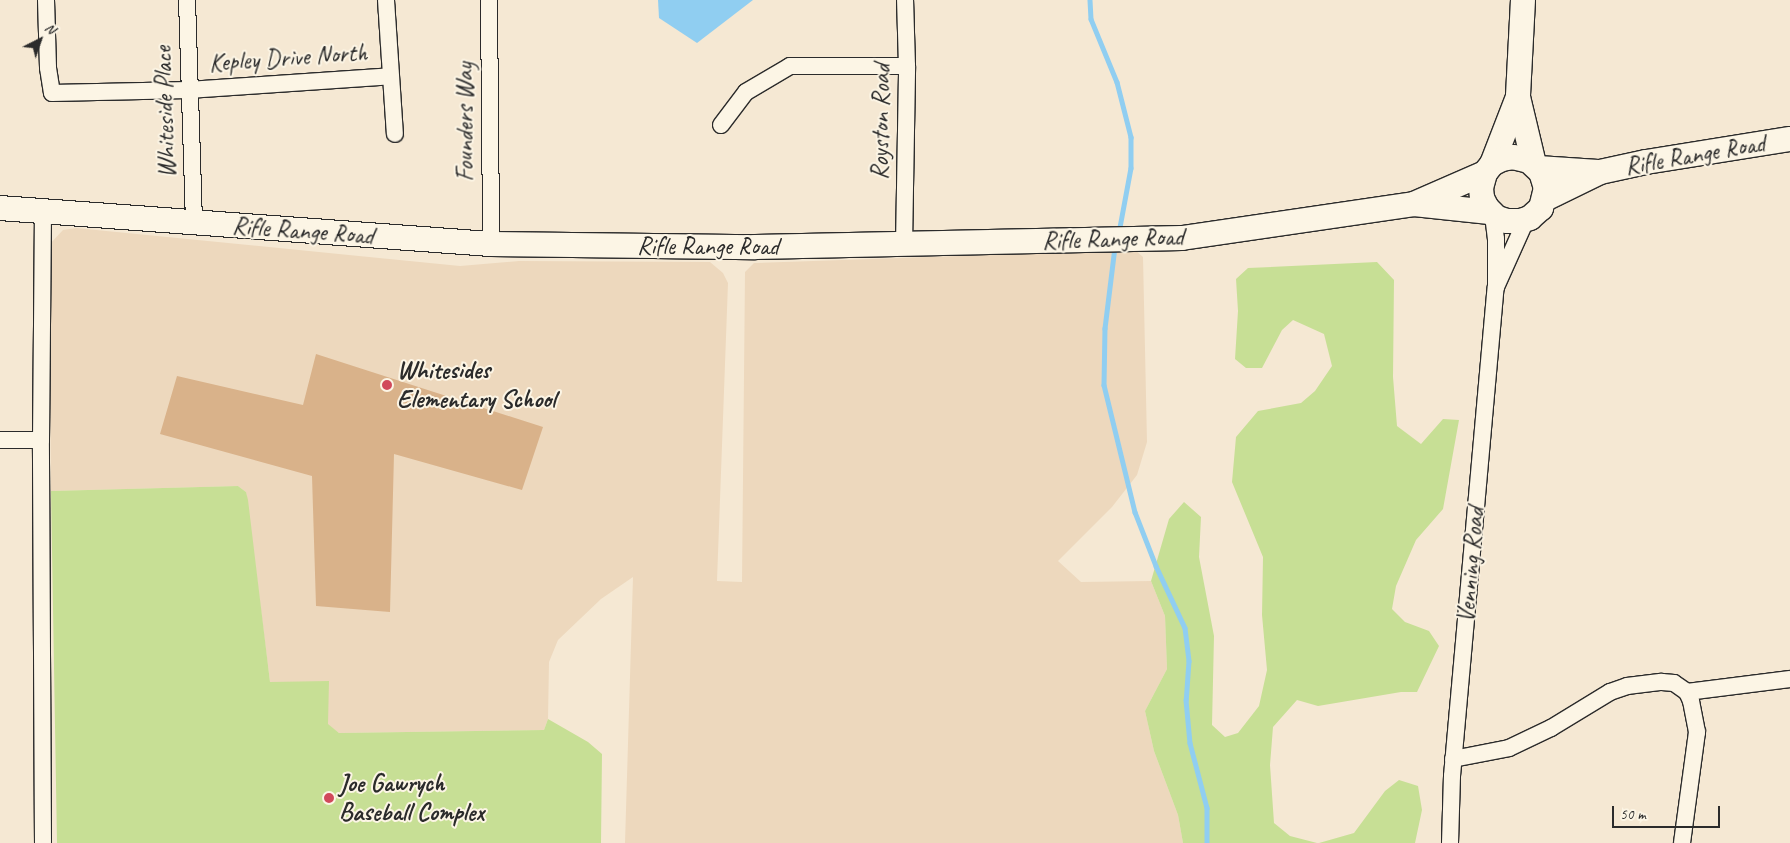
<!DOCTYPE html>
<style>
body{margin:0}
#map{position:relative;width:1790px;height:843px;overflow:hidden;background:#f5e8d3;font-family:Caveat,sans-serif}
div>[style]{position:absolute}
.built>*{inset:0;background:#edd8bd}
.green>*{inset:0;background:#c7df95}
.water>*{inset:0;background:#90cef1}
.stream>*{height:4.5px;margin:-2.25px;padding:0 2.25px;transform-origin:2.25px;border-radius:2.25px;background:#90cef1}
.building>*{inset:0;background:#d9b28a}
.roads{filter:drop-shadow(1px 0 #2b2b2b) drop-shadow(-1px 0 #2b2b2b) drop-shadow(0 1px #2b2b2b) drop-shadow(0 -1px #2b2b2b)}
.street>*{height:16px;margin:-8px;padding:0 8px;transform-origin:8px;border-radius:8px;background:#fcf5e5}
.secondary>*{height:24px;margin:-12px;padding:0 12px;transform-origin:12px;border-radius:12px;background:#fcf5e5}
.dots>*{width:14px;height:14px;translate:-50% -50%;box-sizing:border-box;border:2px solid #fcf5e5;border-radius:50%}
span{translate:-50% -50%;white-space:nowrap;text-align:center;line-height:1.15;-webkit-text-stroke:4px #fcf5e5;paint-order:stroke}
.street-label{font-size:25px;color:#2b2b2b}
.poi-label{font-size:25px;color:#2b2b2b;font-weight:700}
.left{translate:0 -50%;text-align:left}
.north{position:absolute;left:15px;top:15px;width:50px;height:50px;-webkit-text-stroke:4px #fcf5e5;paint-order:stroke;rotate:41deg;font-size:14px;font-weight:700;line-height:20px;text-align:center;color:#2b2b2b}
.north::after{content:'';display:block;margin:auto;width:18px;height:22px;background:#2b2b2b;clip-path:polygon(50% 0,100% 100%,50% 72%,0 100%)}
.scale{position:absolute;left:1612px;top:806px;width:108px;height:22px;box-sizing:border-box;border:2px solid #2b2b2b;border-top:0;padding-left:6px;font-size:15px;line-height:18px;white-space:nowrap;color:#2b2b2b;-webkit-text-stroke:4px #fcf5e5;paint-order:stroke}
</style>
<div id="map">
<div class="built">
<i style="clip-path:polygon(76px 228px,460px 266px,519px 261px,710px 262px,723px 273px,728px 283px,717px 581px,742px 582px,745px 272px,754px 263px,1135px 250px,1143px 257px,1147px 442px,1137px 475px,1112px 507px,1058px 561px,1081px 582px,1151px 581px,1165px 616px,1167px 669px,1145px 711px,1154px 751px,1178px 815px,1183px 843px,625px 843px,633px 577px,601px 599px,558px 640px,549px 662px,548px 719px,544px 730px,339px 733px,270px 682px,246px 492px,238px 486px,51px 491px,49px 245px,63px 230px)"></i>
</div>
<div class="green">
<i style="clip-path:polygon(1377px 262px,1394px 280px,1393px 377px,1397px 426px,1421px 444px,1443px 419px,1459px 420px,1443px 509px,1416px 540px,1396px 586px,1392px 609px,1405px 622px,1429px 631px,1439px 646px,1417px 692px,1401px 692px,1318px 706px,1297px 700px,1273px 727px,1270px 765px,1274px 823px,1290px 836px,1317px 843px,1183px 843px,1178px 815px,1154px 751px,1145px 711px,1167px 669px,1165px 616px,1151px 581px,1169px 519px,1184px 502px,1201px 517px,1199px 557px,1214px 636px,1212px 725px,1225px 737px,1238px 733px,1259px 706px,1267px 670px,1262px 615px,1263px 557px,1232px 482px,1236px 437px,1258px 411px,1301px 403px,1315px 391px,1332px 366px,1324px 334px,1293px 320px,1282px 330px,1262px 368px,1246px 368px,1235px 359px,1238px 311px,1236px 279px,1248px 268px)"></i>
<i style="clip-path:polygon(238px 486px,246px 492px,248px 500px,270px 682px,329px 681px,328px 724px,339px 733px,544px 730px,548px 719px,588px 742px,602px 754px,601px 843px,57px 843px,51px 491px)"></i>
<i style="clip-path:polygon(1399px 780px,1418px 786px,1422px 810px,1415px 843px,1319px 843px,1354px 833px,1385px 791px)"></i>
</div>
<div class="water">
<i style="clip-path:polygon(658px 0,753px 0,697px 43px,659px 18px)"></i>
</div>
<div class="stream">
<i style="left:1090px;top:0;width:19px;rotate:87deg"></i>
<i style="left:1091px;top:19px;width:68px;rotate:67.6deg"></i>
<i style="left:1117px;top:82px;width:57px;rotate:75.7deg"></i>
<i style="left:1131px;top:137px;width:31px;rotate:90deg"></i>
<i style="left:1131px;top:168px;width:66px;rotate:100.5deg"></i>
<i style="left:1115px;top:247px;width:82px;rotate:97deg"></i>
<i style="left:1105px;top:328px;width:57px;rotate:91deg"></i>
<i style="left:1104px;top:385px;width:131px;rotate:76.3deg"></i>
<i style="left:1135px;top:512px;width:58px;rotate:68.7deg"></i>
<i style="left:1156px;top:566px;width:68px;rotate:64.9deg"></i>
<i style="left:1185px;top:628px;width:33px;rotate:83deg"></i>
<i style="left:1189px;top:661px;width:39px;rotate:94deg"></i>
<i style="left:1186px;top:700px;width:43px;rotate:84.7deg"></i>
<i style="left:1190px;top:743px;width:67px;rotate:75.3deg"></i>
<i style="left:1207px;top:808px;width:35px;rotate:90deg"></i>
</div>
<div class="building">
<i style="clip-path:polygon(316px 354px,543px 427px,522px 490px,394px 454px,390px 612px,316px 606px,312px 476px,160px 434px,177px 376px,303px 405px)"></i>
</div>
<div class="roads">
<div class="street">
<i style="left:46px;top:0;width:68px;rotate:88.3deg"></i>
<i style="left:48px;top:68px;width:25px;rotate:81deg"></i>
<i style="left:52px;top:93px;width:136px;rotate:-1.3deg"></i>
<i style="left:188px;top:90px;width:203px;rotate:-3.9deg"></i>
<i style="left:187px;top:0;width:223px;rotate:88.2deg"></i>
<i style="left:386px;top:0;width:134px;rotate:86.2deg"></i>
<i style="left:489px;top:0;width:244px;rotate:89.5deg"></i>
<i style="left:721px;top:125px;width:41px;rotate:-52.9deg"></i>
<i style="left:746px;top:92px;width:51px;rotate:-30.6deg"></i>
<i style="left:790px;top:66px;width:117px"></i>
<i style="left:1493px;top:215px;width:24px;rotate:83deg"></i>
<i style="left:1496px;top:239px;width:48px;rotate:90deg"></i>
<i style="left:1496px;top:287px;width:73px;rotate:-65.9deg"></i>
<i style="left:904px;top:245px;width:179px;rotate:-89deg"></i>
<i style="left:907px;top:66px;width:66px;rotate:-91.7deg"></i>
<i style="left:0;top:440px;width:41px"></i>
<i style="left:1687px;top:692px;width:104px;rotate:-7.2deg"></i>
<i style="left:1453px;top:759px;width:57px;rotate:-11.1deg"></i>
<i style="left:1509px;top:748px;width:47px;rotate:-25.5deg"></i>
<i style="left:1551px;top:728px;width:69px;rotate:-31.4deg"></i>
<i style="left:1610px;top:692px;width:18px;rotate:-19deg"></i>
<i style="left:1627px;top:686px;width:35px;rotate:-7deg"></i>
<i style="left:1662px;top:682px;width:12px;rotate:5deg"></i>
<i style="left:1674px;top:683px;width:16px;rotate:35deg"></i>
<i style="left:1687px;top:692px;width:10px;rotate:66deg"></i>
<i style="left:1691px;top:701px;width:32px;rotate:79deg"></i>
<i style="left:1697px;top:732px;width:112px;rotate:97.7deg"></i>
<i style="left:43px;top:843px;width:403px;rotate:-90.3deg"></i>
<i style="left:41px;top:440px;width:228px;rotate:-89.5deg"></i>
<i style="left:1450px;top:843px;width:67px;rotate:-88.3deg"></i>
<i style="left:1452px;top:776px;width:491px;rotate:-84.9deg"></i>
</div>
<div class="secondary">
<i style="left:1523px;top:0;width:97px;rotate:93deg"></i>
<i style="left:1518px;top:97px;width:69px;rotate:76.6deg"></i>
<i style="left:1492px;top:164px;width:72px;rotate:-68.8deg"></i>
<i style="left:1538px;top:168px;width:60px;rotate:3.8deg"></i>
<i style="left:1545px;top:199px;width:61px;rotate:-26.1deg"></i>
<i style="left:1600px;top:172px;width:47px;rotate:-12.3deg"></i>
<i style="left:1646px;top:162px;width:146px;rotate:-9.1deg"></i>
<i style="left:1416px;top:203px;width:75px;rotate:-23.5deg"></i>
<i style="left:1485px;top:173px;width:11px;rotate:-52deg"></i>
<i style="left:1492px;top:164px;width:11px;rotate:-27deg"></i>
<i style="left:1502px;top:159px;width:11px;rotate:-10deg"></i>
<i style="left:1513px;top:157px;width:16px;rotate:14deg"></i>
<i style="left:1529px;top:161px;width:16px;rotate:43deg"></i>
<i style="left:1541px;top:172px;width:17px;rotate:73deg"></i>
<i style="left:1546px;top:188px;width:21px;rotate:104deg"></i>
<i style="left:1541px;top:208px;width:15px;rotate:138deg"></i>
<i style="left:1530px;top:218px;width:9px;rotate:162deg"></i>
<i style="left:1521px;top:221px;width:14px;rotate:180deg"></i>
<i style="left:1507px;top:221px;width:10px;rotate:-163deg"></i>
<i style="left:1497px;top:218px;width:14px;rotate:-135deg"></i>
<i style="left:1487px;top:208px;width:11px;rotate:-117deg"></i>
<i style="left:1482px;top:198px;width:10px;rotate:-96deg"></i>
<i style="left:1481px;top:188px;width:16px;rotate:-75deg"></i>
<i style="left:0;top:208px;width:492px;rotate:4.2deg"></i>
<i style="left:491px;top:244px;width:264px;rotate:0.7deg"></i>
<i style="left:755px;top:247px;width:427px;rotate:-1.2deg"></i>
<i style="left:1182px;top:238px;width:234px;rotate:-8.3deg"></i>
<i style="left:1414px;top:204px;width:76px;rotate:6deg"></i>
</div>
</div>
<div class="dots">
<i style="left:387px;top:385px;background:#d1495b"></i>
<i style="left:329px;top:798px;background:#d1495b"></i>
</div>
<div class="street-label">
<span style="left:288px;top:58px;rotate:-4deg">Kepley Drive North</span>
<span style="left:165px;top:112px;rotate:-92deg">Whiteside Place</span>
<span style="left:465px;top:122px;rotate:-90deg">Founders Way</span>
<span style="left:881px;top:122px;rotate:-89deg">Royston Road</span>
<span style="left:1695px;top:155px;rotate:-10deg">Rifle Range Road</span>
<span style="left:303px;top:231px;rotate:4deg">Rifle Range Road</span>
<span style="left:1113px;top:239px;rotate:-2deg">Rifle Range Road</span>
<span style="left:708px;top:246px">Rifle Range Road</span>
<span style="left:1471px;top:565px;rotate:-85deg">Venning Road</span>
</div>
<div class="poi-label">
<span class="left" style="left:397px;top:385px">Whitesides<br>Elementary School</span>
<span class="left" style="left:339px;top:798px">Joe Gawrych<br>Baseball Complex</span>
</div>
<div class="north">N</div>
<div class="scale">50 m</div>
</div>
